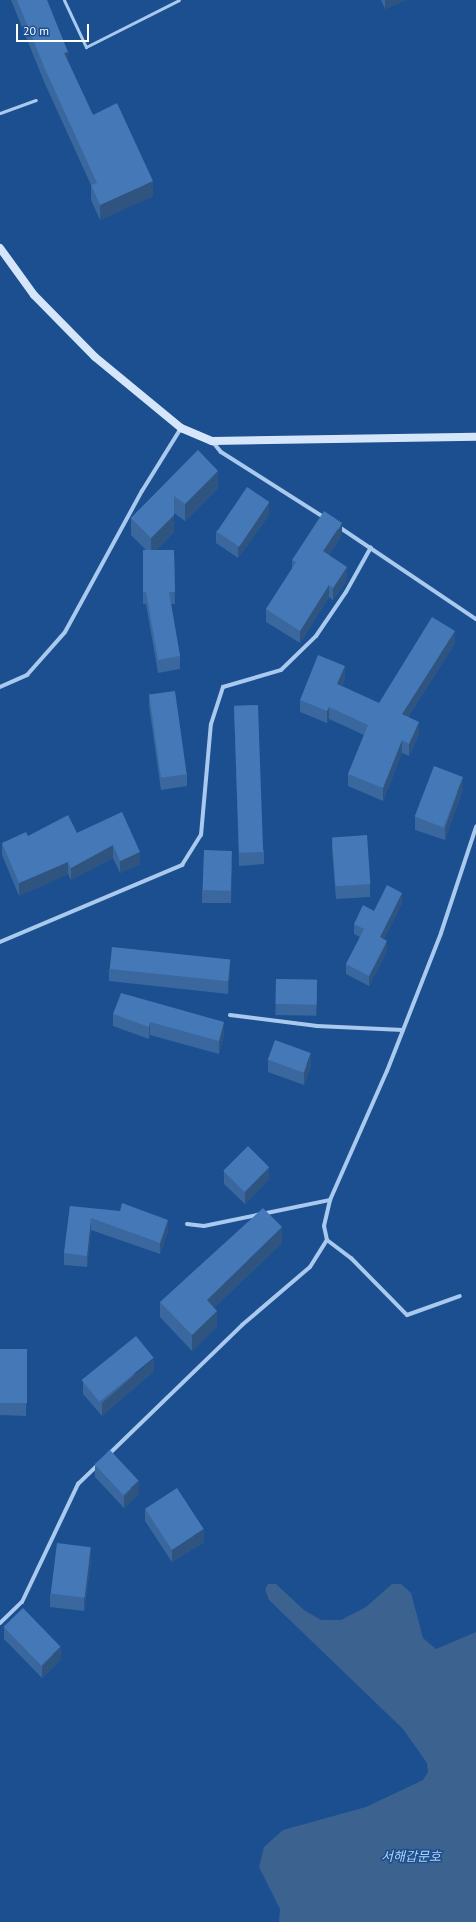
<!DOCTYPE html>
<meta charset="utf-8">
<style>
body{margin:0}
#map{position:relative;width:476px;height:1922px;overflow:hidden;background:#1b4f8f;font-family:"PT Sans","Noto Sans KR",sans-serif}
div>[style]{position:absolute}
.water>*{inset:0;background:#3c6290}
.lane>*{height:3px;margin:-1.5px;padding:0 1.5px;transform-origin:1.5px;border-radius:1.5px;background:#a9c9ee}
.street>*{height:4px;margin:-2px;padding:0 2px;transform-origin:2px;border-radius:2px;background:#a9c9ee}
.secondary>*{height:8px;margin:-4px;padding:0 4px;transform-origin:4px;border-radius:4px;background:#d6e6fa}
.wall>*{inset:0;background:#3a679d;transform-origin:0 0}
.shaded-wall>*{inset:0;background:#305480}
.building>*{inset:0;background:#4478b7;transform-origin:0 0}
span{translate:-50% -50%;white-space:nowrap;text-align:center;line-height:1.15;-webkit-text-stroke:3px #1b4f8f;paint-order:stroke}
.water-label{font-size:13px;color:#b5d3f5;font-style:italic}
.scale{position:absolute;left:16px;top:24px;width:73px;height:18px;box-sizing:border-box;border:2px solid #fff;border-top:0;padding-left:5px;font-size:12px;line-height:14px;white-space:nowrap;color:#fff;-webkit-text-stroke:3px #1b4f8f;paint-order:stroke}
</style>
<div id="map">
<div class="water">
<i style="clip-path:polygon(268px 1584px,276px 1584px,304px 1610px,321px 1620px,341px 1620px,366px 1607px,392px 1584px,401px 1584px,411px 1593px,423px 1638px,436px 1649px,476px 1632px,476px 1922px,279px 1922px,280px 1909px,259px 1867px,264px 1847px,283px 1830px,366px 1807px,423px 1780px,428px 1772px,427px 1763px,403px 1729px,269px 1600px,265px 1589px)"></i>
</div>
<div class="lane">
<i style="left:64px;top:0;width:52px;rotate:64.9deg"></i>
<i style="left:86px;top:47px;width:104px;rotate:-26.8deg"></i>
<i style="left:0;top:113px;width:38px;rotate:-20deg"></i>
</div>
<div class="street">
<i style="left:212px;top:441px;width:14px;rotate:51deg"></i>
<i style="left:221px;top:452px;width:123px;rotate:32.4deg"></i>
<i style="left:339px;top:527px;width:165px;rotate:33.9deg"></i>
<i style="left:0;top:687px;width:30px;rotate:-24deg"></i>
<i style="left:27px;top:675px;width:57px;rotate:-48.5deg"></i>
<i style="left:65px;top:632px;width:161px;rotate:-61.4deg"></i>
<i style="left:142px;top:491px;width:74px;rotate:-58.2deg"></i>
<i style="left:0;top:942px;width:198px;rotate:-22.9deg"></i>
<i style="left:182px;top:865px;width:36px;rotate:-58deg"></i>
<i style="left:201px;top:835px;width:111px;rotate:-84.9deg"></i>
<i style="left:211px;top:724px;width:39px;rotate:-72deg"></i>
<i style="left:223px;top:687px;width:60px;rotate:-16.3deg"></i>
<i style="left:281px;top:670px;width:49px;rotate:-44.2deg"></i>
<i style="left:316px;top:636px;width:53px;rotate:-55.7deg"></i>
<i style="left:346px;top:592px;width:51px;rotate:-60.9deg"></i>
<i style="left:230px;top:1015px;width:88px;rotate:7.2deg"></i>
<i style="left:317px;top:1026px;width:86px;rotate:2.7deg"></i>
<i style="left:187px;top:1224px;width:17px;rotate:7deg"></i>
<i style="left:204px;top:1226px;width:129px;rotate:-11.7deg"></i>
<i style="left:327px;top:1240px;width:30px;rotate:37deg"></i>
<i style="left:351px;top:1258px;width:80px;rotate:45.5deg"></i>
<i style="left:407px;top:1315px;width:56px;rotate:-19.7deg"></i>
<i style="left:108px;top:1455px;width:187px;rotate:-44.1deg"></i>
<i style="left:242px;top:1325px;width:89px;rotate:-40.5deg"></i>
<i style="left:310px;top:1267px;width:32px;rotate:-58deg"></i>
<i style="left:327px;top:1240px;width:14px;rotate:-102deg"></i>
<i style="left:324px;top:1226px;width:27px;rotate:-77deg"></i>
<i style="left:330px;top:1200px;width:141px;rotate:-66.2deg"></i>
<i style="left:387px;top:1071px;width:148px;rotate:-68.6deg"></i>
<i style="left:441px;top:933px;width:112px;rotate:-71.7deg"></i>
<i style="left:0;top:1623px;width:30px;rotate:-44deg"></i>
<i style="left:22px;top:1602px;width:131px;rotate:-64.6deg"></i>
<i style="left:78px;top:1484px;width:29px;rotate:-44deg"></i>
</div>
<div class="secondary">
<i style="left:0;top:248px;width:58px;rotate:54.1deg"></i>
<i style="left:34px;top:295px;width:87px;rotate:45.5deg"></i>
<i style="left:95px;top:357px;width:112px;rotate:39.5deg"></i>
<i style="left:181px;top:428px;width:34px;rotate:23deg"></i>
<i style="left:212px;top:441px;width:264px;rotate:-0.9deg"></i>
</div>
<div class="wall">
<i style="clip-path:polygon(11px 0,47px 0,68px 61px,93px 115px,153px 196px,100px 220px,91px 200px,91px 185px,45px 84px)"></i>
<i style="clip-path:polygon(381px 0,406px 0,385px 9px)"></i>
<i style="clip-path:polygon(198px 450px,218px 488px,185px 521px,174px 513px,174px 532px,156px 550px,174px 550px,175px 604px,171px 604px,180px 656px,180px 669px,158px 673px,146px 604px,143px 604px,143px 550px,146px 550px,131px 535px,131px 518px)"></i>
<i style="clip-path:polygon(269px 515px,238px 558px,216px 543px,216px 531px)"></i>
<i style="clip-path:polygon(342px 535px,329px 555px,347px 580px,333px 600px,329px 597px,300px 643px,266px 622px,266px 609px,292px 569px,292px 560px)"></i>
<i style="clip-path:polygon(455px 643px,408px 717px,419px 734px,409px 756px,402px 753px,383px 801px,348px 786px,348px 774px,364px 735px,329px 719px,327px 723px,300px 712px,300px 700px,345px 678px,342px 686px,379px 703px)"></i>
<i style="clip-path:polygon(149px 693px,187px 774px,187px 786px,161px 790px,149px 706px)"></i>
<i style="clip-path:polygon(234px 706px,264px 852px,264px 864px,239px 866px)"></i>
<i style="clip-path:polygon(463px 789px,445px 840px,415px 830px,415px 817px)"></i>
<i style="clip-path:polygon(122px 812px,140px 864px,120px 873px,113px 858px,71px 880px,68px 874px,19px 896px,2px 855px,2px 843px,28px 836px,77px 833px)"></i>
<i style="clip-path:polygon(332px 838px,370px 884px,370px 897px,336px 899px,332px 850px)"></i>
<i style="clip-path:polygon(232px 863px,231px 903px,202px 903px,202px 890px)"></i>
<i style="clip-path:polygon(402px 903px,384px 939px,387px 951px,369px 986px,346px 974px,346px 964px,360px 937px,354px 934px,354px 924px,374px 911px)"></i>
<i style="clip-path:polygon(109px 969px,230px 972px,228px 994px,109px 981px)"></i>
<i style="left:276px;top:979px;width:41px;height:36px;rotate:1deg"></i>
<i style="clip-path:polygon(113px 1014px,224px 1034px,219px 1054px,150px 1035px,149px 1039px,113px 1026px)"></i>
<i style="clip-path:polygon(268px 1060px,311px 1065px,304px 1085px,268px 1072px)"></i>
<i style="clip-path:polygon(224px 1171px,269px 1179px,245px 1204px,224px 1184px)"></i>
<i style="clip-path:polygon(70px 1206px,168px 1231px,160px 1254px,91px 1230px,87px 1267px,64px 1265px,64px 1253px)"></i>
<i style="clip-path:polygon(282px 1243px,214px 1308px,217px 1326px,192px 1351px,160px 1317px,160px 1302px)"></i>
<i style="clip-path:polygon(0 1349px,27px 1362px,26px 1416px,0 1415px)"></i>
<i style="clip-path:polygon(154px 1371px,102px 1416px,83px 1394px,83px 1382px)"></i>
<i style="clip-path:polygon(95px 1465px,139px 1493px,124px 1508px,95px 1477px)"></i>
<i style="clip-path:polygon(145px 1509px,204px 1542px,172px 1562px,145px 1521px)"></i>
<i style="clip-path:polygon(91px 1560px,84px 1611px,50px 1607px,50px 1594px)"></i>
<i style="clip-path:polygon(4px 1627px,61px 1659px,42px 1678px,4px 1639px)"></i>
</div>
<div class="shaded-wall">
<i style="clip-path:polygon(385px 0,406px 0,385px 9px)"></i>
<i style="clip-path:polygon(68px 52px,68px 67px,64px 53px)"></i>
<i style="clip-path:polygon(153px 181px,153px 196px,100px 220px,100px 205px)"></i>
<i style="clip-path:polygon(218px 471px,218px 488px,185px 521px,185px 504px)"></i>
<i style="clip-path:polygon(269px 502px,269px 515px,238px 558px,238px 546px)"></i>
<i style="clip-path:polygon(174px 515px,174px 532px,151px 555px,151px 538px)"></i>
<i style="clip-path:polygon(342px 523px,342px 535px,323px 564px,323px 551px)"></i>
<i style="clip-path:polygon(347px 567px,347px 580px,333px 600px,333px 588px)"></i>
<i style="clip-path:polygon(329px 585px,329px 597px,300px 643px,300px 631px)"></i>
<i style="clip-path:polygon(455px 631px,455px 643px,402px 726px,402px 714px)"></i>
<i style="clip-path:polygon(345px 666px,345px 678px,337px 697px,337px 684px)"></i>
<i style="clip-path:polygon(329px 707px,329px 719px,327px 723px,327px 711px)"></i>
<i style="clip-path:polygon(419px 722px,419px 734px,409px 756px,409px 744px)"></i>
<i style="clip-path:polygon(402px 740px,402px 753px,383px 801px,383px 788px)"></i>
<i style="clip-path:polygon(463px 777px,463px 789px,445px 840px,445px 828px)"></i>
<i style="clip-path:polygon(113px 845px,113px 858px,71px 880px,71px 868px)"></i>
<i style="clip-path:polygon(232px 851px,232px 863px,231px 903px,231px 891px)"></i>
<i style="clip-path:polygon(140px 852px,140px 864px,120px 873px,120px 861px)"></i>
<i style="clip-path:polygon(68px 862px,68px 874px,19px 896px,19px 883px)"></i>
<i style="clip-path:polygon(402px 893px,402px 903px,380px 948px,380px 937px)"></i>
<i style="clip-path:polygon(387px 941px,387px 951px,369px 986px,369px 976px)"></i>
<i style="clip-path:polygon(230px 960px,230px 972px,228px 994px,228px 982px)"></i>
<i style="clip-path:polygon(150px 1022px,150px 1035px,149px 1039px,149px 1027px)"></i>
<i style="clip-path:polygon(224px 1022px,224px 1034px,219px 1054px,219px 1041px)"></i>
<i style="clip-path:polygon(311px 1053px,311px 1065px,304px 1085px,304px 1073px)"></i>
<i style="clip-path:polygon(269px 1167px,269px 1179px,245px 1204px,245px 1192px)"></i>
<i style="clip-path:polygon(91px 1218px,91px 1230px,87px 1267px,87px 1256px)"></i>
<i style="clip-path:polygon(168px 1220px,168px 1231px,160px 1254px,160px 1243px)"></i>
<i style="clip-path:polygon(282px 1227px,282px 1243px,207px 1315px,207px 1300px)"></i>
<i style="clip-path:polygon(217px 1311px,217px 1326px,192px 1351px,192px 1335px)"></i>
<i style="clip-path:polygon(154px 1358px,154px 1371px,102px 1416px,102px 1403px)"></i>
<i style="clip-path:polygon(139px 1481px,139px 1493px,124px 1508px,124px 1496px)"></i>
<i style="clip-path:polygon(204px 1529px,204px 1542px,172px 1562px,172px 1550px)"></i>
<i style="clip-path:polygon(91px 1547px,91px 1560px,84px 1611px,84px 1599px)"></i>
<i style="clip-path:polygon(61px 1647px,61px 1659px,42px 1678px,42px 1666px)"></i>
</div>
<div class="building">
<i style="clip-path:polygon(17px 0,47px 0,68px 52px,64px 53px,93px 115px,117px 103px,153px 181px,100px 205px,91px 185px,97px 183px,45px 69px)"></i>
<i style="clip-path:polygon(198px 450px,218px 471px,185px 504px,174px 496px,174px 515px,151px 538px,131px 518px)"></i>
<i style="left:247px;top:487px;width:27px;height:54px;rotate:34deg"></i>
<i style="clip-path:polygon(324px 511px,342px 523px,323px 551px,347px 567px,333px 588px,329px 585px,300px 631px,266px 609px,296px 562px,292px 560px)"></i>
<i style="clip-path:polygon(143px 550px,174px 550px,175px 592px,169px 592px,180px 656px,158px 660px,146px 592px,143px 592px)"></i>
<i style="clip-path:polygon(432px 617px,455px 631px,402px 714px,419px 722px,409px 744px,402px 740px,383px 788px,348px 774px,368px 725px,329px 707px,327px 711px,300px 700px,318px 655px,345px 666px,337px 684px,379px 703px)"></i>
<i style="left:175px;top:691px;width:84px;height:26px;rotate:82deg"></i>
<i style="left:258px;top:705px;width:147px;height:24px;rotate:88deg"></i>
<i style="left:434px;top:766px;width:31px;height:54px;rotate:21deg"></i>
<i style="clip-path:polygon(122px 812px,140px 852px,120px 861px,113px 845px,71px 868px,68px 862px,19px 883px,2px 843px,26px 832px,28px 836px,68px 815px,77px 833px)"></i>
<i style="left:367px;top:835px;width:49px;height:35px;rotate:86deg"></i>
<i style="left:204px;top:850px;width:28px;height:40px;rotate:2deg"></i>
<i style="clip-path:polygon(387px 885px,402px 893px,380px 937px,387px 941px,369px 976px,346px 964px,364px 929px,354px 924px,363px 905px,374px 911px)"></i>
<i style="left:112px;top:947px;width:119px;height:22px;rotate:6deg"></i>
<i style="left:276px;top:979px;width:41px;height:25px;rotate:1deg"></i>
<i style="clip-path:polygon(121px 993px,224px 1022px,219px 1041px,150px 1022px,149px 1027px,113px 1014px)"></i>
<i style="left:275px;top:1040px;width:38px;height:21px;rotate:20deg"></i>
<i style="left:248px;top:1146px;width:30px;height:35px;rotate:45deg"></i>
<i style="clip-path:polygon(122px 1203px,168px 1220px,160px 1243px,91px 1218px,87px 1256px,64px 1253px,70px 1206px,120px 1211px)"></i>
<i style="clip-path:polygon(263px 1208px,282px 1227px,207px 1300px,217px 1311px,192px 1335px,160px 1302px)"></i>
<i style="left:136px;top:1336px;width:28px;height:70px;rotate:51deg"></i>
<i style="left:0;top:1349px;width:27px;height:54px"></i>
<i style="left:110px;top:1450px;width:42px;height:21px;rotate:47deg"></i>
<i style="left:177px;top:1488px;width:49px;height:38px;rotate:57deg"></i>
<i style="left:57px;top:1543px;width:34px;height:51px;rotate:7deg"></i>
<i style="left:23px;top:1608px;width:54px;height:27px;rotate:46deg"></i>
</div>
<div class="water-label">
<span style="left:411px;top:1857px">서해갑문호</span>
</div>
<div class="scale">20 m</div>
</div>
